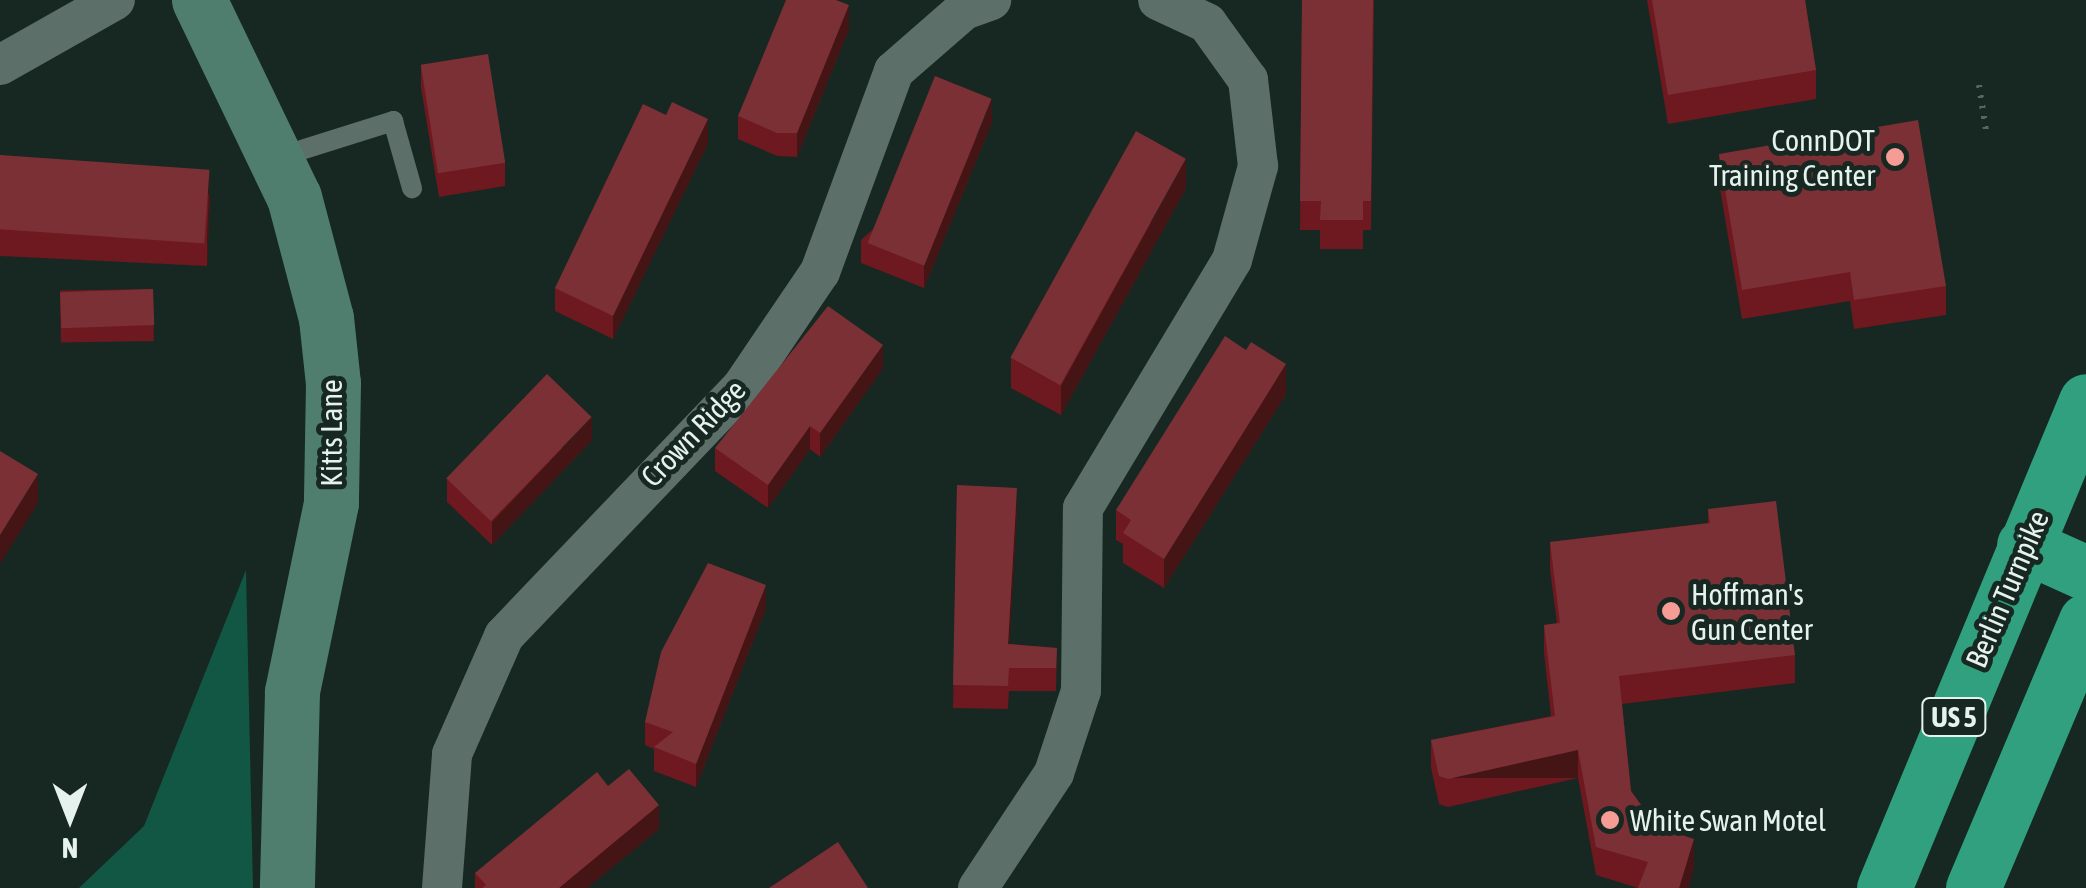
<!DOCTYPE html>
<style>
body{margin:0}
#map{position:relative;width:2086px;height:888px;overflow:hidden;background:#162821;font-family:"Asap Condensed",sans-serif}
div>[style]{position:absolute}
.forest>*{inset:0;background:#115744}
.path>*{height:6px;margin-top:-3px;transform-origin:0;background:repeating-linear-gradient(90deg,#566660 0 2.5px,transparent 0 10.5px)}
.lane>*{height:20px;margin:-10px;padding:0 10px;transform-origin:10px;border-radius:10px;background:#5c6f68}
.street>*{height:40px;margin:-20px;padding:0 20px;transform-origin:20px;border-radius:20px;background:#5c6f68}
.secondary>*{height:55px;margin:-27.5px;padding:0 27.5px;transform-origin:27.5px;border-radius:27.5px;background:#4f7e6f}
.highway>*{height:55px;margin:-27.5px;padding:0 27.5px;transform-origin:27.5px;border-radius:27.5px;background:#30a07f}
.wall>*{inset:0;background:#6e181f;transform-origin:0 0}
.shaded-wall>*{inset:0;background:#451516;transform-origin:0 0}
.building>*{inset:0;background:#7b3035;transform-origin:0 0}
.dots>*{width:28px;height:28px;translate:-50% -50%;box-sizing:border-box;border:5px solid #162821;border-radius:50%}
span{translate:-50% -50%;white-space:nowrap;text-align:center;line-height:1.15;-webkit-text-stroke:10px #162821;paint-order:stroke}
.shield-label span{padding:2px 8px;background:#162821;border:2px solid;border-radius:8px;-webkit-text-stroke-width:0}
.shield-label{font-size:28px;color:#e6f2ed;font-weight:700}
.poi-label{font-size:30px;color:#e6f2ed}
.right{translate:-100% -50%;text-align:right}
.left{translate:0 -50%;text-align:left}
.street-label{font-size:30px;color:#e6f2ed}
.north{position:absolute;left:20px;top:768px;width:100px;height:100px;-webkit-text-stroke:8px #162821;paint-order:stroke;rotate:180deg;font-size:28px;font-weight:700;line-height:40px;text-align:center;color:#e6f2ed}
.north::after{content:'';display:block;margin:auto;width:35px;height:45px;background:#e6f2ed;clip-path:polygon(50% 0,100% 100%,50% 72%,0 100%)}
</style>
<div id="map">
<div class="forest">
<i style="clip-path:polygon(246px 570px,253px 888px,79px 888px,144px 826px)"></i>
</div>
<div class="path">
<i style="left:1979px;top:85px;width:46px;rotate:81.2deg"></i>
</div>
<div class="lane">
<i style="left:279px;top:157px;width:120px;rotate:-17.5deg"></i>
<i style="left:393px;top:121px;width:70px;rotate:74.2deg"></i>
</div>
<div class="street">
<i style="left:0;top:65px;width:132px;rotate:-29.5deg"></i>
<i style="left:442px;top:888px;width:134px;rotate:-85.7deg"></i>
<i style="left:452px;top:754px;width:129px;rotate:-66.2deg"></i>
<i style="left:504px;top:636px;width:344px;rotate:-46.3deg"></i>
<i style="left:742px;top:387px;width:139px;rotate:-55.9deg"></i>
<i style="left:820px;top:272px;width:214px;rotate:-69.8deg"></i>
<i style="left:894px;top:71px;width:93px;rotate:-41.1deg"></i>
<i style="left:964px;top:10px;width:29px;rotate:-20deg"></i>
<i style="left:978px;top:888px;width:138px;rotate:-56.5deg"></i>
<i style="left:1054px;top:773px;width:86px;rotate:-71.8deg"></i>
<i style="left:1081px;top:691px;width:183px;rotate:-89.4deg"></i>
<i style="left:1083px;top:508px;width:289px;rotate:-59deg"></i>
<i style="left:1232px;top:260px;width:98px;rotate:-74.5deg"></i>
<i style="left:1258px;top:166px;width:87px;rotate:-96.6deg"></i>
<i style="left:1248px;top:80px;width:70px;rotate:-125.7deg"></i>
<i style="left:1207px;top:23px;width:54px;rotate:-154.9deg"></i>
</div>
<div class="secondary">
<i style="left:199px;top:0;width:219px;rotate:64.3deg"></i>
<i style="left:294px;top:197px;width:125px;rotate:75.2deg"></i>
<i style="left:326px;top:318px;width:65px;rotate:83.9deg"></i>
<i style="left:333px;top:383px;width:120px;rotate:91deg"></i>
<i style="left:331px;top:503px;width:193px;rotate:101.7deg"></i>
<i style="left:292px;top:692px;width:196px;rotate:91.5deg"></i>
</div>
<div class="highway">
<i style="left:2024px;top:545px;width:68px;rotate:24.3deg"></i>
<i style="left:1884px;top:888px;width:527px;rotate:-67.47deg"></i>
<i style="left:1973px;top:888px;width:290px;rotate:-67.1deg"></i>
</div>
<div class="wall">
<i style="clip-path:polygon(1302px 0,1374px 0,1371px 230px,1363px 230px,1363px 249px,1320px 249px,1320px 230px,1300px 230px)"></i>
<i style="clip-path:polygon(1647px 0,1805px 0,1816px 70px,1816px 99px,1668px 124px)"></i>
<i style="clip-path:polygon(849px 29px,797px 157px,777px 156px,738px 139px,738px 116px)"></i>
<i style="clip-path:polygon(421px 65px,505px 163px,505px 186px,439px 197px,421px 88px)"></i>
<i style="clip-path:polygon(992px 122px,924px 288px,861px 263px,861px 240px)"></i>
<i style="clip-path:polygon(708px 143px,613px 339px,555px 311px,555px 288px)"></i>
<i style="clip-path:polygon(1719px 154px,1946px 286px,1946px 315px,1854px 329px,1850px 301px,1742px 319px,1719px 183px)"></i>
<i style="clip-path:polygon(0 155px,210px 195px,207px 266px,0 256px)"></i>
<i style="clip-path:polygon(1186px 188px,1061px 415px,1011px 388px,1011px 358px)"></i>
<i style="left:153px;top:289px;width:52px;height:93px;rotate:89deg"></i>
<i style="clip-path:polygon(1246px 350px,1286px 394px,1164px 588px,1123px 563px,1123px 544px,1116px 540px,1116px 510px)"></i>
<i style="clip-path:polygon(883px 368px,820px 457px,810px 449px,768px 508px,715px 471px,715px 448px)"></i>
<i style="clip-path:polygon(592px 440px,492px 545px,447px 502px,447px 479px)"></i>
<i style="clip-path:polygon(957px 485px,1017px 511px,1009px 644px,1057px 648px,1056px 691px,1009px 691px,1008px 709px,953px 708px)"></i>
<i style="clip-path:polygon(1708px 509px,1795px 655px,1795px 683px,1622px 704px,1631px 791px,1657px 827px,1694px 867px,1688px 888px,1638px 888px,1596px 875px,1578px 778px,1448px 807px,1439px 804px,1431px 768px,1431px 740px,1551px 716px,1544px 653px,1544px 625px,1557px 623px,1550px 570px,1550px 542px,1708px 523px)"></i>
<i style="clip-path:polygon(766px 608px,696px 787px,654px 771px,654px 749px,645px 745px,645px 722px)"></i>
<i style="clip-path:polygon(608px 786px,659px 829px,587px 888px,475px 888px,475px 873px)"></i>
</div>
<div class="shaded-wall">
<i style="clip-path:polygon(849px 5px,849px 29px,797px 157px,797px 133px)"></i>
<i style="clip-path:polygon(992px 99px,992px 122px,924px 288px,924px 265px)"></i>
<i style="clip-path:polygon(708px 119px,708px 143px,613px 339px,613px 316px)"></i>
<i style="clip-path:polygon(1186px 159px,1186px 188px,1061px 415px,1061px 386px)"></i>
<i style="clip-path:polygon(210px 168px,210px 195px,207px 266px,207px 238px)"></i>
<i style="clip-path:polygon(883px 345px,883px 368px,820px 457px,820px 433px)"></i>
<i style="clip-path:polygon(1286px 364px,1286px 394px,1164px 588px,1164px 559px)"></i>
<i style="clip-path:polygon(592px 417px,592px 440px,492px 545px,492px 522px)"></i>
<i style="clip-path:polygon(810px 426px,810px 449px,768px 508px,768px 485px)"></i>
<i style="clip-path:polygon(38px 474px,38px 503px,0 564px,0 535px)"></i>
<i style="clip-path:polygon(1017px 488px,1017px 511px,1008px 667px,1008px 644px)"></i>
<i style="clip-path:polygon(766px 585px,766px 608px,696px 787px,696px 764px)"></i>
<i style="left:1578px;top:750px;width:28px;height:133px;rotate:90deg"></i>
<i style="clip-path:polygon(659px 805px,659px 829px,587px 888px,559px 888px)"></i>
<i style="clip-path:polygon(1694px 839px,1694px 867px,1688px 888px,1679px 888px)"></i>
</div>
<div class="building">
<i style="clip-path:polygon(786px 0,836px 0,849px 5px,797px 133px,777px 133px,738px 116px)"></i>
<i style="clip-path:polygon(1302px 0,1373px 0,1371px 201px,1363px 201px,1363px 220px,1320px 220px,1321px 201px,1300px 201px)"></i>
<i style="clip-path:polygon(1652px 0,1805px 0,1816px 70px,1668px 95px)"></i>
<i style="left:488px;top:54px;width:110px;height:68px;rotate:81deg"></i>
<i style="left:935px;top:76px;width:61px;height:180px;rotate:22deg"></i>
<i style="clip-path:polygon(672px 102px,708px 119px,613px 316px,555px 288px,643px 104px,666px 115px)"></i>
<i style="clip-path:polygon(1918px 120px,1946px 286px,1854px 300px,1850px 272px,1742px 290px,1719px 154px)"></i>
<i style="left:1136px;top:131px;width:57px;height:259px;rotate:29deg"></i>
<i style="left:0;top:155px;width:210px;height:74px;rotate:4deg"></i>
<i style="left:153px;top:289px;width:36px;height:93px;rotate:88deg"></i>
<i style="clip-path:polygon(828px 306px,883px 345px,820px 433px,810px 426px,768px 485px,715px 448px)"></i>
<i style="clip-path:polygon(1225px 336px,1246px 350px,1251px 342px,1286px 364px,1164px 559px,1123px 533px,1131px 520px,1116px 510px)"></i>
<i style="left:547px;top:374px;width:62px;height:145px;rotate:44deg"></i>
<i style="clip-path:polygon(0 451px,38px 474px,0 535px)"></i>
<i style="clip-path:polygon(957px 485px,1017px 488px,1008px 644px,1057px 648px,1056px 668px,1009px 668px,1008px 686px,953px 685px)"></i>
<i style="clip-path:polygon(1776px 501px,1795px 655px,1619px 676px,1631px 791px,1657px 827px,1694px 839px,1679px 888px,1638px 888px,1648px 862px,1596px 847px,1578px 750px,1448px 779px,1439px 776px,1431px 740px,1555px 716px,1544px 625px,1560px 623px,1550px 542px,1710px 523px,1708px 509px)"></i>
<i style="clip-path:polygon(708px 563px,766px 585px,696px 764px,654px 747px,673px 732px,645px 722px,661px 652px)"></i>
<i style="clip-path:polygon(629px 769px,659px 805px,559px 888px,482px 888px,486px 885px,475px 873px,597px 772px,608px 786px)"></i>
<i style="clip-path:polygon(838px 842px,868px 888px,769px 888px)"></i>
</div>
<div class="dots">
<i style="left:1895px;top:157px;background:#f59c95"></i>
<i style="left:1671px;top:611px;background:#f59c95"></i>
<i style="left:1610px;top:820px;background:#f59c95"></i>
</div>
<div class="shield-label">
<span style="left:1954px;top:717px">US 5</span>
</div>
<div class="poi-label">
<span class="right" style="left:1875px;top:157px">ConnDOT<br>Training Center</span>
<span class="left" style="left:1691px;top:611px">Hoffman's<br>Gun Center</span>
<span class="left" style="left:1630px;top:820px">White Swan Motel</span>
</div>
<div class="street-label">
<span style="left:331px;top:433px;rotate:-90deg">Kitts Lane</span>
<span style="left:693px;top:433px;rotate:-46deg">Crown Ridge</span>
<span style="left:2007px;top:589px;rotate:-67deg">Berlin Turnpike</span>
</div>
<div class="north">N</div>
</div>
